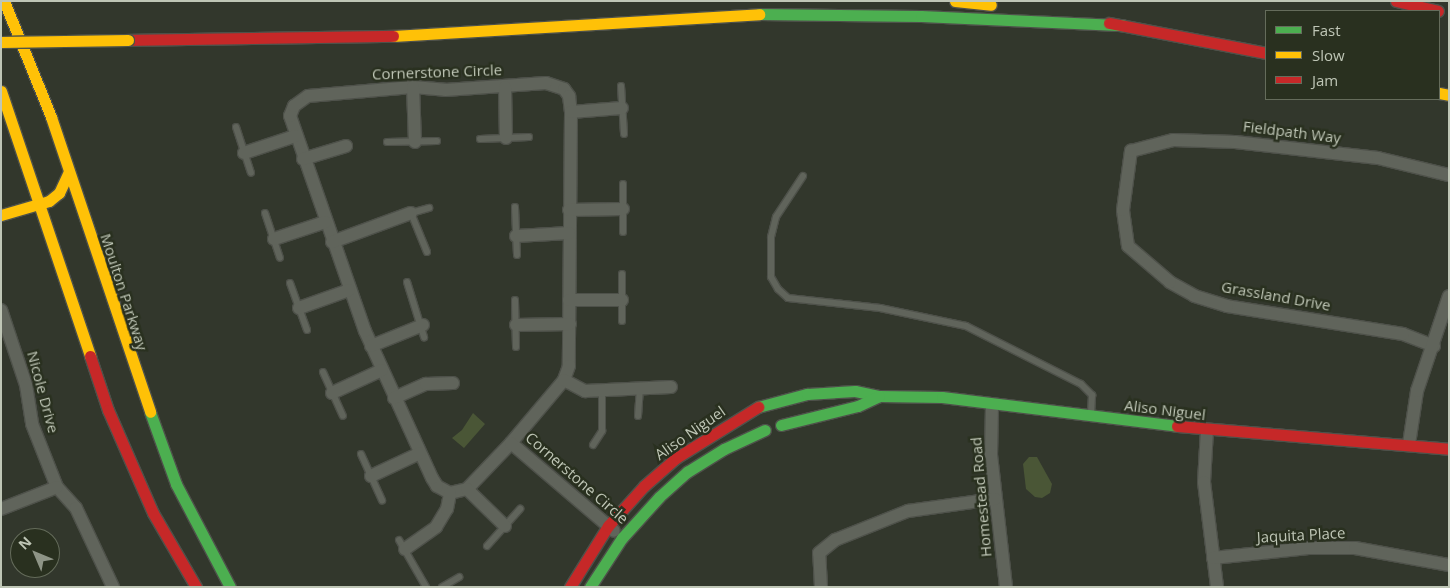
<!DOCTYPE html>
<style>
body{margin:0}
#map{position:relative;width:1450px;height:588px;overflow:hidden;background:#32372c;font-family:"Open Sans",sans-serif}
div>[style]{position:absolute}
.water>*{inset:0;background:#4a5636}
.roads{filter:drop-shadow(1px 0 #4e514a) drop-shadow(-1px 0 #4e514a) drop-shadow(0 1px #4e514a) drop-shadow(0 -1px #4e514a)}
.lane>*{height:6px;margin:-3px;padding:0 3px;transform-origin:3px;border-radius:3px;background:#60645b}
.street>*{height:12px;margin:-6px;padding:0 6px;transform-origin:6px;border-radius:6px;background:#60645b}
.fast>*{height:11px;margin:-5.5px;padding:0 5.5px;transform-origin:5.5px;border-radius:5.5px;background:#4caf50}
.slow>*{height:11px;margin:-5.5px;padding:0 5.5px;transform-origin:5.5px;border-radius:5.5px;background:#ffc107}
.jam>*{height:11px;margin:-5.5px;padding:0 5.5px;transform-origin:5.5px;border-radius:5.5px;background:#c62828}
.bridges{filter:drop-shadow(1px 0 #4e5248) drop-shadow(-1px 0 #4e5248) drop-shadow(0 1px #4e5248) drop-shadow(0 -1px #4e5248)}
.slow-bridge>*{height:11px;margin:-5.5px;padding:0 5.5px;transform-origin:5.5px;border-radius:5.5px;background:#ffc107}
span{translate:-50% -50%;white-space:nowrap;text-align:center;line-height:1.15;-webkit-text-stroke:5px #29301f;paint-order:stroke}
.street-label{font-size:15px;color:#bfc6b6}
.frame{position:absolute;inset:0;border:2px solid #bfc6b6;pointer-events:none}
.legend{position:absolute;left:1265px;top:10px;width:175px;height:90px;box-sizing:border-box;background:#29301f;border:1px solid #656c5b;margin:0;padding:6px 9px;list-style:none;font-size:15px;color:#bfc6b6}
.legend li{display:flex;align-items:center;gap:10px;height:25px}
.legend b{width:25px;border:1px solid #656c5b}
.north{position:absolute;left:10px;top:528px;width:50px;height:50px;box-sizing:border-box;background:#29301f;border:1px solid #656c5b;border-radius:50%;rotate:315deg;font-size:14px;font-weight:700;line-height:20px;text-align:center;color:#bfc6b6}
.north::after{content:'';display:block;margin:auto;width:18px;height:22px;background:#8e9486;clip-path:polygon(50% 0,100% 100%,50% 72%,0 100%)}
</style>
<div id="map">
<div class="water">
<i style="clip-path:polygon(473px 413px,485px 424px,464px 448px,452px 438px,462px 430px)"></i>
<i style="clip-path:polygon(1029px 457px,1037px 457px,1052px 484px,1050px 493px,1042px 498px,1035px 497px,1026px 489px,1023px 464px)"></i>
</div>
<div class="roads">
<div class="lane">
<i style="left:621px;top:86px;width:48px;rotate:86.4deg"></i>
<i style="left:236px;top:127px;width:48px;rotate:71.9deg"></i>
<i style="left:480px;top:139px;width:49px;rotate:-2.3deg"></i>
<i style="left:387px;top:142px;width:50px;rotate:-1.1deg"></i>
<i style="left:803px;top:176px;width:49px;rotate:123.4deg"></i>
<i style="left:776px;top:217px;width:21px;rotate:104deg"></i>
<i style="left:771px;top:237px;width:40px;rotate:90deg"></i>
<i style="left:771px;top:277px;width:14px;rotate:60deg"></i>
<i style="left:778px;top:289px;width:13px;rotate:42deg"></i>
<i style="left:788px;top:298px;width:93px;rotate:6.2deg"></i>
<i style="left:880px;top:308px;width:88px;rotate:11.8deg"></i>
<i style="left:966px;top:326px;width:129px;rotate:26.8deg"></i>
<i style="left:1081px;top:384px;width:16px;rotate:45deg"></i>
<i style="left:1092px;top:395px;width:20px;rotate:93deg"></i>
<i style="left:623px;top:184px;width:48px;rotate:90deg"></i>
<i style="left:515px;top:207px;width:48px;rotate:87.6deg"></i>
<i style="left:265px;top:213px;width:47px;rotate:71.6deg"></i>
<i style="left:427px;top:252px;width:42px;rotate:-112.3deg"></i>
<i style="left:411px;top:213px;width:19px;rotate:-16deg"></i>
<i style="left:622px;top:274px;width:47px;rotate:90deg"></i>
<i style="left:407px;top:282px;width:58px;rotate:72.8deg"></i>
<i style="left:290px;top:283px;width:50px;rotate:70.1deg"></i>
<i style="left:515px;top:300px;width:47px;rotate:88.8deg"></i>
<i style="left:323px;top:372px;width:48px;rotate:65.6deg"></i>
<i style="left:638px;top:416px;width:27px;rotate:-86deg"></i>
<i style="left:593px;top:445px;width:17px;rotate:-57deg"></i>
<i style="left:602px;top:431px;width:40px;rotate:-90deg"></i>
<i style="left:361px;top:454px;width:51px;rotate:65.5deg"></i>
<i style="left:399px;top:540px;width:54px;rotate:60.1deg"></i>
<i style="left:487px;top:546px;width:50px;rotate:-48.3deg"></i>
<i style="left:442px;top:587px;width:20px;rotate:-30deg"></i>
</div>
<div class="street">
<i style="left:546px;top:83px;width:19px;rotate:18deg"></i>
<i style="left:564px;top:89px;width:9px;rotate:54deg"></i>
<i style="left:569px;top:96px;width:16px;rotate:83deg"></i>
<i style="left:571px;top:112px;width:254px;rotate:90.5deg"></i>
<i style="left:569px;top:366px;width:15px;rotate:110deg"></i>
<i style="left:564px;top:380px;width:82px;rotate:130.1deg"></i>
<i style="left:511px;top:443px;width:64px;rotate:133.7deg"></i>
<i style="left:467px;top:489px;width:17px;rotate:167deg"></i>
<i style="left:450px;top:493px;width:15px;rotate:-152deg"></i>
<i style="left:437px;top:486px;width:9px;rotate:-122deg"></i>
<i style="left:432px;top:478px;width:162px;rotate:-114.5deg"></i>
<i style="left:365px;top:331px;width:228px;rotate:-109.2deg"></i>
<i style="left:290px;top:116px;width:11px;rotate:-68deg"></i>
<i style="left:294px;top:106px;width:17px;rotate:-36deg"></i>
<i style="left:308px;top:96px;width:105px;rotate:-4.9deg"></i>
<i style="left:413px;top:87px;width:32px;rotate:5deg"></i>
<i style="left:445px;top:90px;width:101px;rotate:-4deg"></i>
<i style="left:413px;top:87px;width:55px;rotate:87.9deg"></i>
<i style="left:505px;top:87px;width:51px;rotate:88.9deg"></i>
<i style="left:571px;top:112px;width:51px;rotate:-4.5deg"></i>
<i style="left:244px;top:153px;width:54px;rotate:-18.4deg"></i>
<i style="left:303px;top:159px;width:45px;rotate:-16.8deg"></i>
<i style="left:569px;top:210px;width:54px;rotate:-1.1deg"></i>
<i style="left:516px;top:236px;width:53px;rotate:-3.2deg"></i>
<i style="left:274px;top:239px;width:54px;rotate:-18.4deg"></i>
<i style="left:332px;top:242px;width:84px;rotate:-20.2deg"></i>
<i style="left:569px;top:300px;width:53px"></i>
<i style="left:299px;top:308px;width:53px;rotate:-19.8deg"></i>
<i style="left:1px;top:310px;width:79px;rotate:71.6deg"></i>
<i style="left:26px;top:385px;width:39px;rotate:81deg"></i>
<i style="left:32px;top:424px;width:68px;rotate:68.4deg"></i>
<i style="left:57px;top:487px;width:28px;rotate:48deg"></i>
<i style="left:76px;top:508px;width:87px;rotate:64.9deg"></i>
<i style="left:516px;top:325px;width:54px;rotate:-1.1deg"></i>
<i style="left:371px;top:346px;width:56px;rotate:-22deg"></i>
<i style="left:1434px;top:346px;width:33px;rotate:-159deg"></i>
<i style="left:1403px;top:334px;width:178px;rotate:-171deg"></i>
<i style="left:1227px;top:306px;width:34px;rotate:-163deg"></i>
<i style="left:1195px;top:296px;width:29px;rotate:-151deg"></i>
<i style="left:1170px;top:282px;width:55px;rotate:-139.4deg"></i>
<i style="left:1128px;top:246px;width:36px;rotate:-98deg"></i>
<i style="left:1123px;top:210px;width:60px;rotate:-82.3deg"></i>
<i style="left:1131px;top:151px;width:43px;rotate:-14.7deg"></i>
<i style="left:1173px;top:140px;width:62px;rotate:1.8deg"></i>
<i style="left:1235px;top:142px;width:144px;rotate:6.4deg"></i>
<i style="left:1378px;top:158px;width:73px;rotate:13.5deg"></i>
<i style="left:564px;top:380px;width:24px;rotate:28deg"></i>
<i style="left:585px;top:391px;width:86px;rotate:-2.7deg"></i>
<i style="left:332px;top:393px;width:55px;rotate:-24.7deg"></i>
<i style="left:394px;top:398px;width:35px;rotate:-24deg"></i>
<i style="left:426px;top:384px;width:27px;rotate:-2deg"></i>
<i style="left:992px;top:405px;width:50px;rotate:91.1deg"></i>
<i style="left:991px;top:455px;width:133px;rotate:83.5deg"></i>
<i style="left:1207px;top:430px;width:52px;rotate:93.3deg"></i>
<i style="left:1204px;top:482px;width:106px;rotate:82.9deg"></i>
<i style="left:511px;top:443px;width:135px;rotate:40.5deg"></i>
<i style="left:1409px;top:444px;width:54px;rotate:-81.4deg"></i>
<i style="left:1417px;top:391px;width:100px;rotate:-71.4deg"></i>
<i style="left:371px;top:476px;width:54px;rotate:-25.1deg"></i>
<i style="left:467px;top:489px;width:53px;rotate:44.2deg"></i>
<i style="left:1px;top:509px;width:60px;rotate:-21.4deg"></i>
<i style="left:405px;top:549px;width:38px;rotate:-35deg"></i>
<i style="left:436px;top:527px;width:21px;rotate:-59deg"></i>
<i style="left:447px;top:509px;width:16px;rotate:-79deg"></i>
<i style="left:1213px;top:558px;width:96px;rotate:-6deg"></i>
<i style="left:1308px;top:548px;width:47px"></i>
<i style="left:1355px;top:548px;width:96px;rotate:10.3deg"></i>
<i style="left:821px;top:587px;width:34px;rotate:-93deg"></i>
<i style="left:819px;top:553px;width:21px;rotate:-39deg"></i>
<i style="left:835px;top:540px;width:79px;rotate:-21.7deg"></i>
<i style="left:908px;top:511px;width:88px;rotate:-7.9deg"></i>
</div>
<div class="fast">
<i style="left:759px;top:14px;width:162px;rotate:0.7deg"></i>
<i style="left:921px;top:16px;width:202px;rotate:2.6deg"></i>
<i style="left:758px;top:407px;width:51px;rotate:-14.9deg"></i>
<i style="left:807px;top:394px;width:48px;rotate:-3.6deg"></i>
<i style="left:855px;top:391px;width:25px;rotate:12deg"></i>
<i style="left:879px;top:396px;width:63px;rotate:0.9deg"></i>
<i style="left:942px;top:397px;width:237px;rotate:7deg"></i>
<i style="left:150px;top:412px;width:77px;rotate:70.1deg"></i>
<i style="left:176px;top:484px;width:116px;rotate:62.3deg"></i>
<i style="left:781px;top:425px;width:79px;rotate:-13.9deg"></i>
<i style="left:858px;top:406px;width:23px;rotate:-25deg"></i>
<i style="left:590px;top:587px;width:59px;rotate:-56.9deg"></i>
<i style="left:622px;top:538px;width:55px;rotate:-47.9deg"></i>
<i style="left:659px;top:497px;width:38px;rotate:-42deg"></i>
<i style="left:687px;top:472px;width:44px;rotate:-31.9deg"></i>
<i style="left:724px;top:449px;width:45px;rotate:-24.9deg"></i>
</div>
<div class="slow">
<i style="left:4px;top:1px;width:125px;rotate:67.9deg"></i>
<i style="left:51px;top:117px;width:311px;rotate:71.4deg"></i>
<i style="left:955px;top:1px;width:36px;rotate:6deg"></i>
<i style="left:393px;top:36px;width:367px;rotate:-3.4deg"></i>
<i style="left:1px;top:91px;width:280px;rotate:71.4deg"></i>
<i style="left:1439px;top:93px;width:10px;rotate:11deg"></i>
<i style="left:1px;top:215px;width:50px;rotate:-16.3deg"></i>
<i style="left:49px;top:201px;width:13px;rotate:-39deg"></i>
<i style="left:59px;top:193px;width:23px;rotate:-65deg"></i>
</div>
<div class="jam">
<i style="left:1396px;top:1px;width:43px;rotate:13.4deg"></i>
<i style="left:1109px;top:23px;width:160px;rotate:10.8deg"></i>
<i style="left:128px;top:40px;width:265px;rotate:-0.9deg"></i>
<i style="left:90px;top:356px;width:57px;rotate:71.6deg"></i>
<i style="left:108px;top:410px;width:112px;rotate:66.4deg"></i>
<i style="left:153px;top:513px;width:86px;rotate:59.8deg"></i>
<i style="left:1177px;top:426px;width:273px;rotate:4.8deg"></i>
<i style="left:570px;top:587px;width:72px;rotate:-58.1deg"></i>
<i style="left:608px;top:526px;width:54px;rotate:-48deg"></i>
<i style="left:644px;top:486px;width:43px;rotate:-41.2deg"></i>
<i style="left:676px;top:458px;width:97px;rotate:-31.9deg"></i>
</div>
</div>
<div class="bridges">
<div class="slow-bridge">
<i style="left:1px;top:42px;width:127px;rotate:-0.9deg"></i>
</div>
</div>
<div class="street-label">
<span style="left:437px;top:72px;rotate:-2deg">Cornerstone Circle</span>
<span style="left:1292px;top:132px;rotate:7deg">Fieldpath Way</span>
<span style="left:124px;top:292px;rotate:72deg">Moulton Parkway</span>
<span style="left:1276px;top:296px;rotate:10deg">Grassland Drive</span>
<span style="left:43px;top:392px;rotate:75deg">Nicole Drive</span>
<span style="left:1165px;top:410px;rotate:7deg">Aliso Niguel</span>
<span style="left:690px;top:433px;rotate:-35deg">Aliso Niguel</span>
<span style="left:577px;top:478px;rotate:41deg">Cornerstone Circle</span>
<span style="left:981px;top:497px;rotate:-95deg">Homestead Road</span>
<span style="left:1301px;top:535px;rotate:-3deg">Jaquita Place</span>
</div>
<div class="frame"></div>
<ul class="legend">
<li><b style="height:6px;background:#4caf50"></b>Fast</li>
<li><b style="height:6px;background:#ffc107"></b>Slow</li>
<li><b style="height:6px;background:#c62828"></b>Jam</li>
</ul>
<div class="north">N</div>
</div>
